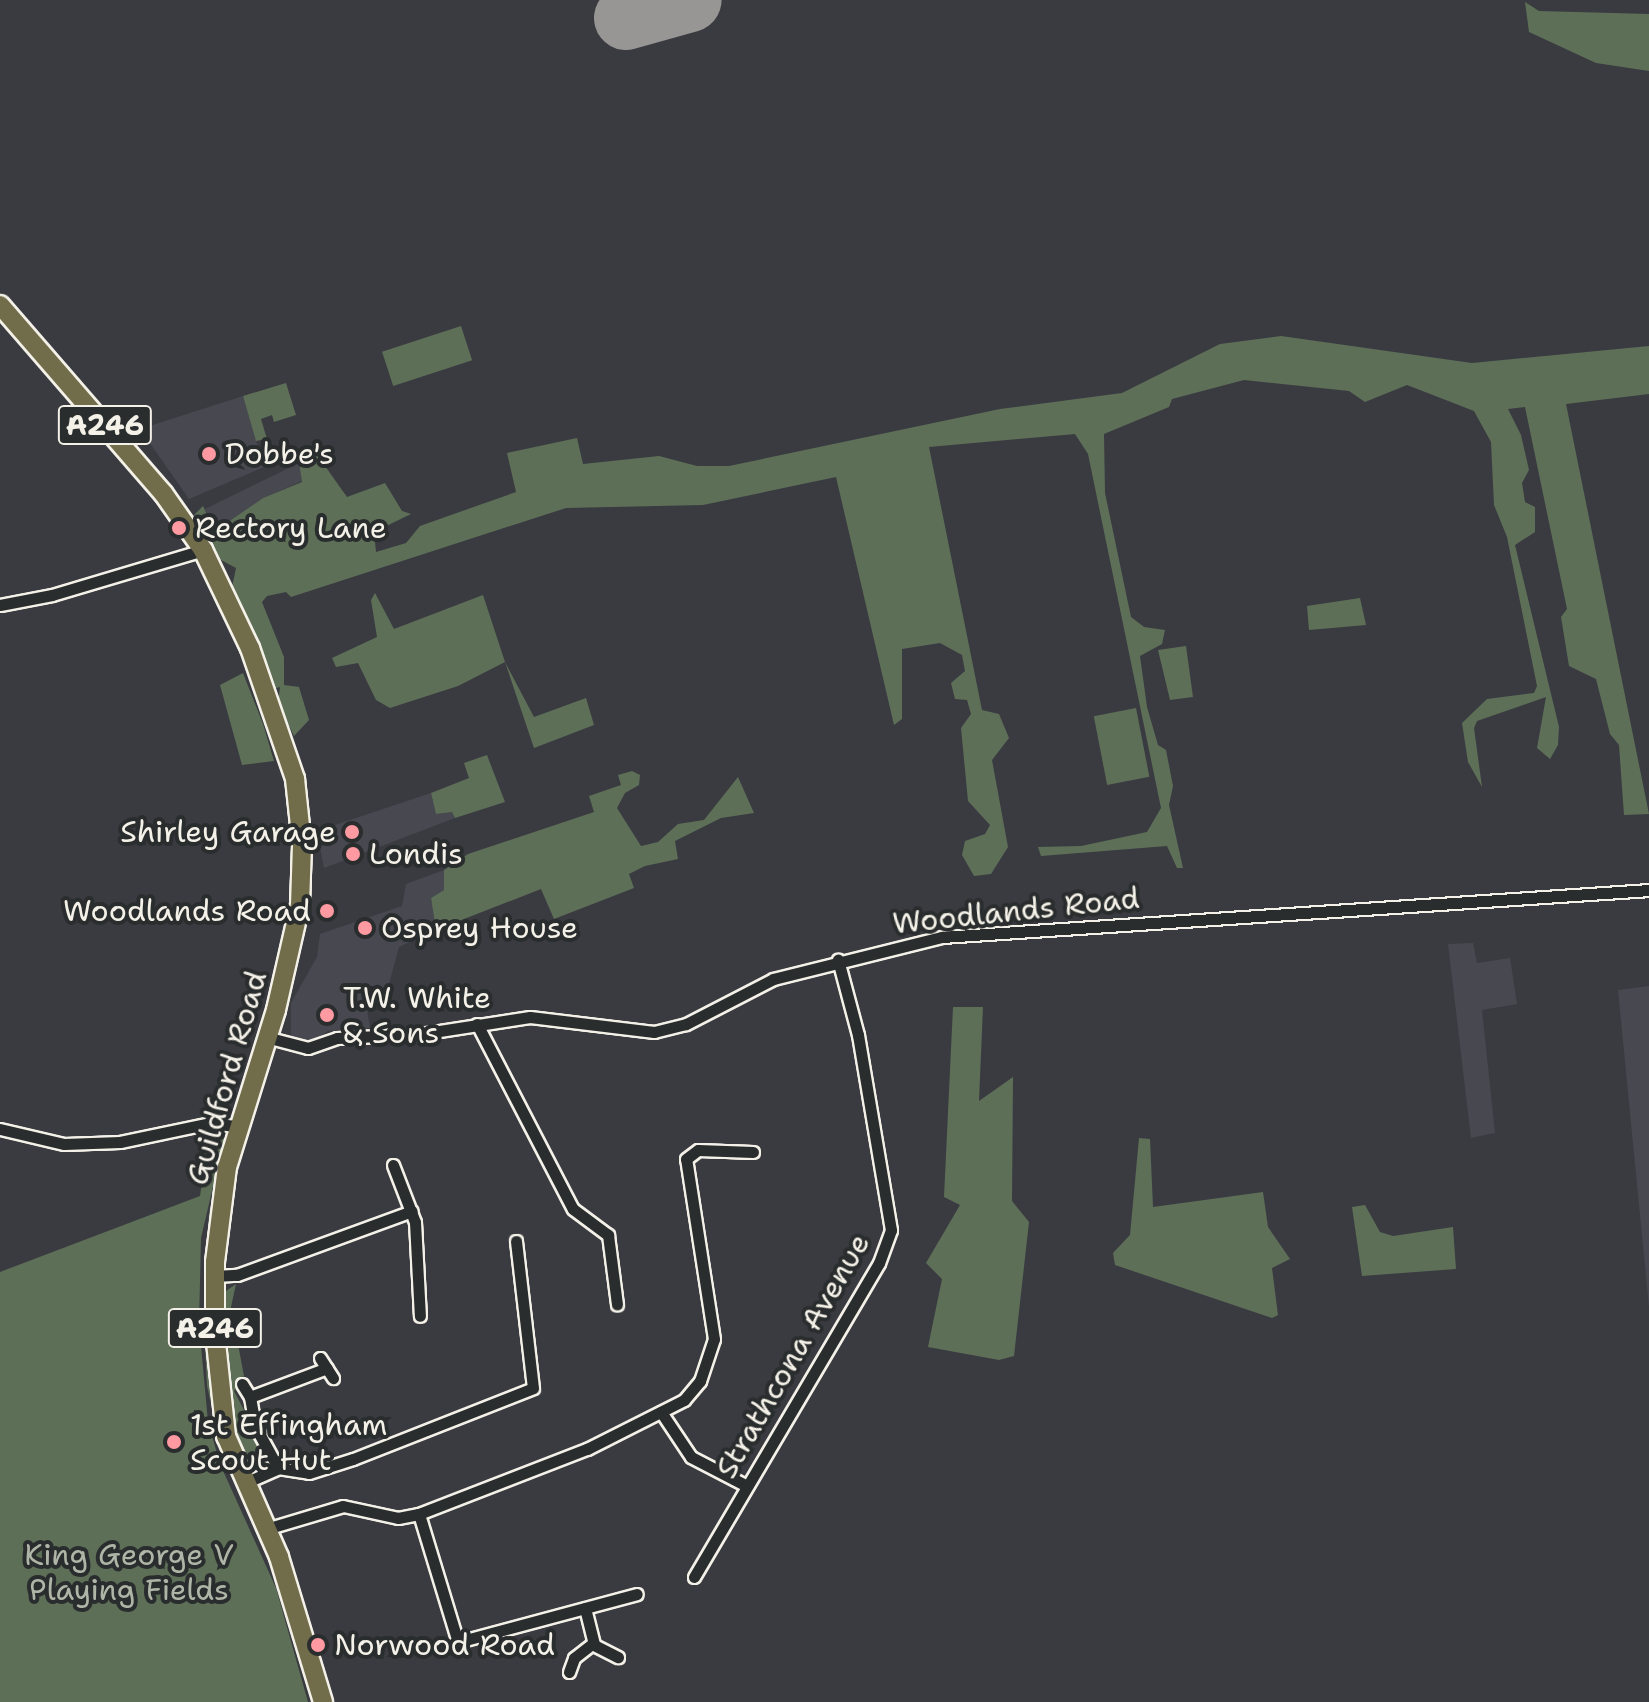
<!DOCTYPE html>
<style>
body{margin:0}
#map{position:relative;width:1649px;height:1702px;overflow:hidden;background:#3a3b41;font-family:"Shantell Sans",sans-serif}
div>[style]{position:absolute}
.built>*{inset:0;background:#484851}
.green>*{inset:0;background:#5e6f58;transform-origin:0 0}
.runway>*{height:64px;margin:-32px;padding:0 32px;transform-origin:32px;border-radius:32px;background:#979694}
.roads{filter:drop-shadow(2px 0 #f4f1e8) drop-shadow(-2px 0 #f4f1e8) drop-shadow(0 2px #f4f1e8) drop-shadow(0 -2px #f4f1e8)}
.minor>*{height:11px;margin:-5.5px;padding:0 5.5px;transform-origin:5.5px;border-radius:5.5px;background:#2a2d2e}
.primary>*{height:18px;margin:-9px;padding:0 9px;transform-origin:9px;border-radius:9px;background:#716d4b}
.dots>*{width:22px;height:22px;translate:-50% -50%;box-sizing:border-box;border:4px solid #2a2d2e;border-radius:50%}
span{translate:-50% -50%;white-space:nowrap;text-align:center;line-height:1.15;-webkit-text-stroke:8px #2a2d2e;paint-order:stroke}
.shield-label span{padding:2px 6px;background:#2a2d2e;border:2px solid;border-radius:6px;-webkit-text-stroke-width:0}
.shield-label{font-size:28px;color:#f4f1e8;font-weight:700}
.poi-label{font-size:30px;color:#f4f1e8}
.left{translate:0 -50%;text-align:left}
.right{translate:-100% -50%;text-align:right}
.street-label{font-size:30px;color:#f4f1e8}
.park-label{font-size:30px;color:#b0b6a7}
</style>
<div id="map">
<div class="built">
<i style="clip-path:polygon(243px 396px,264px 467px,189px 499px,140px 429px)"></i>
<i style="clip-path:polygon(299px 463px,302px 481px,263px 498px,215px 531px,205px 509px)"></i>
<i style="clip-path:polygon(431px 793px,436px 814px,452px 812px,455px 818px,324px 868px,317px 831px)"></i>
<i style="clip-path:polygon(444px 870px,444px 890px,431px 898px,436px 930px,399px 947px,385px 999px,366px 1002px,370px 1028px,328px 1031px,311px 1044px,291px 1038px,291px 1003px,317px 957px,320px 934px,402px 906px,406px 884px)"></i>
<i style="clip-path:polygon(1473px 943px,1477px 963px,1510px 958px,1517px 1004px,1482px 1010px,1495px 1133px,1471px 1138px,1448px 944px)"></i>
<i style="clip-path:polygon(1649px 986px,1649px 1307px,1618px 990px)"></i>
</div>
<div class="green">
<i style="clip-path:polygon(1525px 2px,1539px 11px,1649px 14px,1649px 71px,1596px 63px,1529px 32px)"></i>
<i style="left:461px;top:326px;width:36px;height:83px;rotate:72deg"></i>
<i style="clip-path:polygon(1281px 336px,1472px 363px,1649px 346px,1649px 394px,1566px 404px,1649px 814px,1624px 815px,1619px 745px,1610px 734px,1596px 679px,1569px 666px,1561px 617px,1567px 609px,1525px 407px,1508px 409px,1521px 435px,1529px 470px,1522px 483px,1525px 502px,1535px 507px,1535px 532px,1515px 545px,1559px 727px,1558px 745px,1550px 759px,1537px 748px,1546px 697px,1477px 721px,1474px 728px,1482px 787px,1468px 762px,1462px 723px,1487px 699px,1534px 693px,1537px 686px,1507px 537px,1494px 505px,1491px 442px,1474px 411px,1407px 385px,1365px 402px,1349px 391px,1244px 380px,1172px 399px,1169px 407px,1104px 434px,1105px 493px,1131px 617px,1144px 627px,1165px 630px,1162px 644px,1140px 656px,1147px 707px,1158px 745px,1166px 750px,1173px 786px,1169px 805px,1183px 868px,1177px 868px,1167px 846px,1041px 856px,1038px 847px,1081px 846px,1147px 832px,1161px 808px,1088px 454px,1075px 434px,929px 447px,982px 710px,999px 714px,1009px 738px,992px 760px,1008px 847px,991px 874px,974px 876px,962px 855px,965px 841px,985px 834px,990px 825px,968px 801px,961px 728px,971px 714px,967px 700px,955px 699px,951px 683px,965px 671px,962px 655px,940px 643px,902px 649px,902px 719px,894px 725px,836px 477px,703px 505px,566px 508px,291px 597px,286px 592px,267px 596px,262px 602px,284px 657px,284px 685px,299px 687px,309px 720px,294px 736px,278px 703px,280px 687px,273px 689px,232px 587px,236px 568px,219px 559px,191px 518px,203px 506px,215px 531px,263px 498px,302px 482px,299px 463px,328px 451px,331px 462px,325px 466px,347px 497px,385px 483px,402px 511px,411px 514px,374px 532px,376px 552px,406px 543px,420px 526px,516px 492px,507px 453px,577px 438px,583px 464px,659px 456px,697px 466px,729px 466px,1000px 409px,1122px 393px,1220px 344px)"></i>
<i style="clip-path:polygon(286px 383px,296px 415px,274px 422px,272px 415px,261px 419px,267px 439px,256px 441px,243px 396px)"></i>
<i style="clip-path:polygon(375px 593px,394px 629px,483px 595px,505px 662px,534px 717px,586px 698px,594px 725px,534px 748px,505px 662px,458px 686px,390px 708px,376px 700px,358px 663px,336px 667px,332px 658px,377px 637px,371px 600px)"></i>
<i style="clip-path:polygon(1360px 598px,1366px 625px,1309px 630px,1307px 606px)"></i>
<i style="clip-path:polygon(1186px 646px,1193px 697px,1170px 700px,1158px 650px)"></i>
<i style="clip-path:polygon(243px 673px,263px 724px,274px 761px,242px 765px,220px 685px)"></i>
<i style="left:1136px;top:708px;width:70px;height:43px;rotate:79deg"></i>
<i style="clip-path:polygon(487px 755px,505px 802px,455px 818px,452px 812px,436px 814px,431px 793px,469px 778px,464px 763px)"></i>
<i style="clip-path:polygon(632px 771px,640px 775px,639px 785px,625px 793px,617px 808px,641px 846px,658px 842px,678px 824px,704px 820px,738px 777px,754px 813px,721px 818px,675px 841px,678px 859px,645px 866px,629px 874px,634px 888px,554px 919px,541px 889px,436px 930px,431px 898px,444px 890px,444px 870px,468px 854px,594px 812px,589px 796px,621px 785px,618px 775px)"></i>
<i style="clip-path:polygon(953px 1007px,983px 1007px,979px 1101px,1013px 1077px,1012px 1201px,1029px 1222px,1014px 1356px,999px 1360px,928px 1347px,942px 1279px,926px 1263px,960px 1205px,944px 1197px)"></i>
<i style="clip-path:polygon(204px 1128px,225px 1135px,201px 1238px,199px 1324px,208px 1422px,220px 1464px,276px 1588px,308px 1702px,0 1702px,0 1272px,200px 1196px,205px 1162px,196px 1129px)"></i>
<i style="clip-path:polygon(226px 1138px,217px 1195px,223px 1456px,207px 1386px,204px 1323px,209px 1213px)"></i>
<i style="clip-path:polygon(1139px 1138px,1150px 1139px,1153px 1207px,1263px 1192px,1268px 1227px,1290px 1259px,1272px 1268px,1278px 1315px,1272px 1318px,1115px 1265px,1113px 1253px,1130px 1235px)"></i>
<i style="clip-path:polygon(1365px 1205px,1380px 1232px,1393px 1236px,1453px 1227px,1456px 1269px,1362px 1276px,1352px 1207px)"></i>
<i style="clip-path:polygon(236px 1284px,231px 1307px,244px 1376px,234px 1391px,269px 1458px,258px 1472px,252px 1472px,230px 1427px,221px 1288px,223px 1308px,226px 1291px)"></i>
</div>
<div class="runway">
<i style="left:626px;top:18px;width:66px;rotate:-15.7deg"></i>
</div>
<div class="roads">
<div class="minor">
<i style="left:0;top:605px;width:53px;rotate:-10.9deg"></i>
<i style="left:52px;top:595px;width:158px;rotate:-16.6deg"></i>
<i style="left:477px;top:1024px;width:208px;rotate:62.6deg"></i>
<i style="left:573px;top:1209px;width:44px;rotate:36.6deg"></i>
<i style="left:608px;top:1235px;width:70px;rotate:82.6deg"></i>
<i style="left:266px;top:1037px;width:43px;rotate:14.7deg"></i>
<i style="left:308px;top:1048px;width:31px;rotate:-19deg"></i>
<i style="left:337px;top:1038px;width:83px;rotate:-2.8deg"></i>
<i style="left:420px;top:1034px;width:111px;rotate:-8.8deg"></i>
<i style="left:530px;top:1017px;width:125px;rotate:6.9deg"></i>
<i style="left:654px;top:1032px;width:33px;rotate:-14deg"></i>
<i style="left:686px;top:1024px;width:98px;rotate:-27.3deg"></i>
<i style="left:773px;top:979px;width:174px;rotate:-14deg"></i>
<i style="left:942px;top:937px;width:709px;rotate:-3.8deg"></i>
<i style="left:0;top:1129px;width:66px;rotate:13.2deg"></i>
<i style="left:64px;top:1144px;width:56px;rotate:-2deg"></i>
<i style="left:120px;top:1142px;width:93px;rotate:-11.8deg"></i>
<i style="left:211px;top:1123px;width:26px;rotate:7deg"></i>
<i style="left:393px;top:1165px;width:61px;rotate:68.9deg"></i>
<i style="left:415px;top:1222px;width:94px;rotate:87deg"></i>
<i style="left:215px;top:1276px;width:22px;rotate:-3deg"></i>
<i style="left:237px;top:1275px;width:186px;rotate:-20.1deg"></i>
<i style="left:320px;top:1358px;width:24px;rotate:57deg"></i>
<i style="left:242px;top:1384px;width:15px;rotate:58deg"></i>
<i style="left:250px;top:1397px;width:29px;rotate:80deg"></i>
<i style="left:255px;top:1426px;width:48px;rotate:61.3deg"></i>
<i style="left:250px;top:1397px;width:82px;rotate:-20.6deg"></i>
<i style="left:661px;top:1412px;width:54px;rotate:56.3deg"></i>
<i style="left:691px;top:1457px;width:63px;rotate:27.4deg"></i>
<i style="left:245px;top:1483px;width:36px;rotate:-24deg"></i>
<i style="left:278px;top:1468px;width:31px;rotate:9deg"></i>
<i style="left:309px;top:1473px;width:46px;rotate:-17.7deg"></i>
<i style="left:353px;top:1459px;width:193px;rotate:-21.5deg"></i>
<i style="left:533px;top:1388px;width:148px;rotate:-96.6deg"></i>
<i style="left:419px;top:1514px;width:134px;rotate:73.1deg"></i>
<i style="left:458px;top:1642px;width:185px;rotate:-15deg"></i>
<i style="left:266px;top:1529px;width:80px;rotate:-16.6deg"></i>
<i style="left:343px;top:1506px;width:56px;rotate:12.3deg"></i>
<i style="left:398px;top:1518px;width:21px;rotate:-11deg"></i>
<i style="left:419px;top:1514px;width:180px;rotate:-21.2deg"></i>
<i style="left:587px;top:1449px;width:109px;rotate:-26.8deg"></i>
<i style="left:684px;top:1400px;width:25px;rotate:-50deg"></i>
<i style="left:700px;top:1381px;width:44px;rotate:-71.6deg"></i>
<i style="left:714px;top:1339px;width:182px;rotate:-98.8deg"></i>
<i style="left:686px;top:1159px;width:15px;rotate:-37deg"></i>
<i style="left:698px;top:1150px;width:55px;rotate:2.1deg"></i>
<i style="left:694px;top:1577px;width:364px;rotate:-59.5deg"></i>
<i style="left:879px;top:1263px;width:35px;rotate:-70deg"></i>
<i style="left:891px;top:1230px;width:198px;rotate:-99.6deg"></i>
<i style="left:858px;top:1035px;width:78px;rotate:-104.9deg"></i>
<i style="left:585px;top:1608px;width:38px;rotate:76deg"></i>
<i style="left:594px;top:1645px;width:27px;rotate:27deg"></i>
<i style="left:569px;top:1672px;width:15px;rotate:-70deg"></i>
<i style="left:574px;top:1658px;width:24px;rotate:-38deg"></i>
</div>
<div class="primary">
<i style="left:0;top:305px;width:249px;rotate:49.1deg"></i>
<i style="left:163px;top:493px;width:70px;rotate:54.9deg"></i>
<i style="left:203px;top:550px;width:109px;rotate:64.4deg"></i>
<i style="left:250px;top:648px;width:139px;rotate:71deg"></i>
<i style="left:295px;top:779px;width:66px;rotate:83.9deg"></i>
<i style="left:302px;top:845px;width:60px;rotate:91.9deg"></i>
<i style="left:300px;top:905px;width:108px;rotate:102.9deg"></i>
<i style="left:276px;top:1010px;width:164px;rotate:107.3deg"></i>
<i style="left:227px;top:1167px;width:96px;rotate:97.2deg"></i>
<i style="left:215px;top:1262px;width:71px;rotate:90deg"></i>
<i style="left:215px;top:1333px;width:104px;rotate:83.9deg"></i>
<i style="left:226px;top:1436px;width:132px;rotate:66.3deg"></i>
<i style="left:279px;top:1557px;width:152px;rotate:73.1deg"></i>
</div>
</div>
<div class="dots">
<i style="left:209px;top:454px;background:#ff9aa2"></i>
<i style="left:179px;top:528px;background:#ff9aa2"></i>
<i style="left:352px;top:832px;background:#ff9aa2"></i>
<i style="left:353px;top:854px;background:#ff9aa2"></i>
<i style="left:327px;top:911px;background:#ff9aa2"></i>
<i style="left:365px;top:928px;background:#ff9aa2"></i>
<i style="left:327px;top:1015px;background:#ff9aa2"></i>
<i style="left:174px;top:1442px;background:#ff9aa2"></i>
<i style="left:318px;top:1645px;background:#ff9aa2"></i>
</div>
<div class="shield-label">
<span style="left:105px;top:425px">A246</span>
<span style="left:215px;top:1328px">A246</span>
</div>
<div class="poi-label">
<span class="left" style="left:225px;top:454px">Dobbe's</span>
<span class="left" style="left:195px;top:528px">Rectory Lane</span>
<span class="right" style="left:336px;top:832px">Shirley Garage</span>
<span class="left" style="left:369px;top:854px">Londis</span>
<span class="right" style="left:311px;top:911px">Woodlands Road</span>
<span class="left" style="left:381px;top:928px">Osprey House</span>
<span class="left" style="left:343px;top:1015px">T.W. White<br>&amp; Sons</span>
<span class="left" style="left:190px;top:1442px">1st Effingham<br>Scout Hut</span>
<span class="left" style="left:334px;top:1645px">Norwood Road</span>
</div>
<div class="street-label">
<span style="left:1016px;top:911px;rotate:-6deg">Woodlands Road</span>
<span style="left:227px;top:1078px;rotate:-74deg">Guildford Road</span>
<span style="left:793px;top:1356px;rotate:-60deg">Strathcona Avenue</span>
</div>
<div class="park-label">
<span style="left:129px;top:1572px">King George V<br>Playing Fields</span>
</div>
</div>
